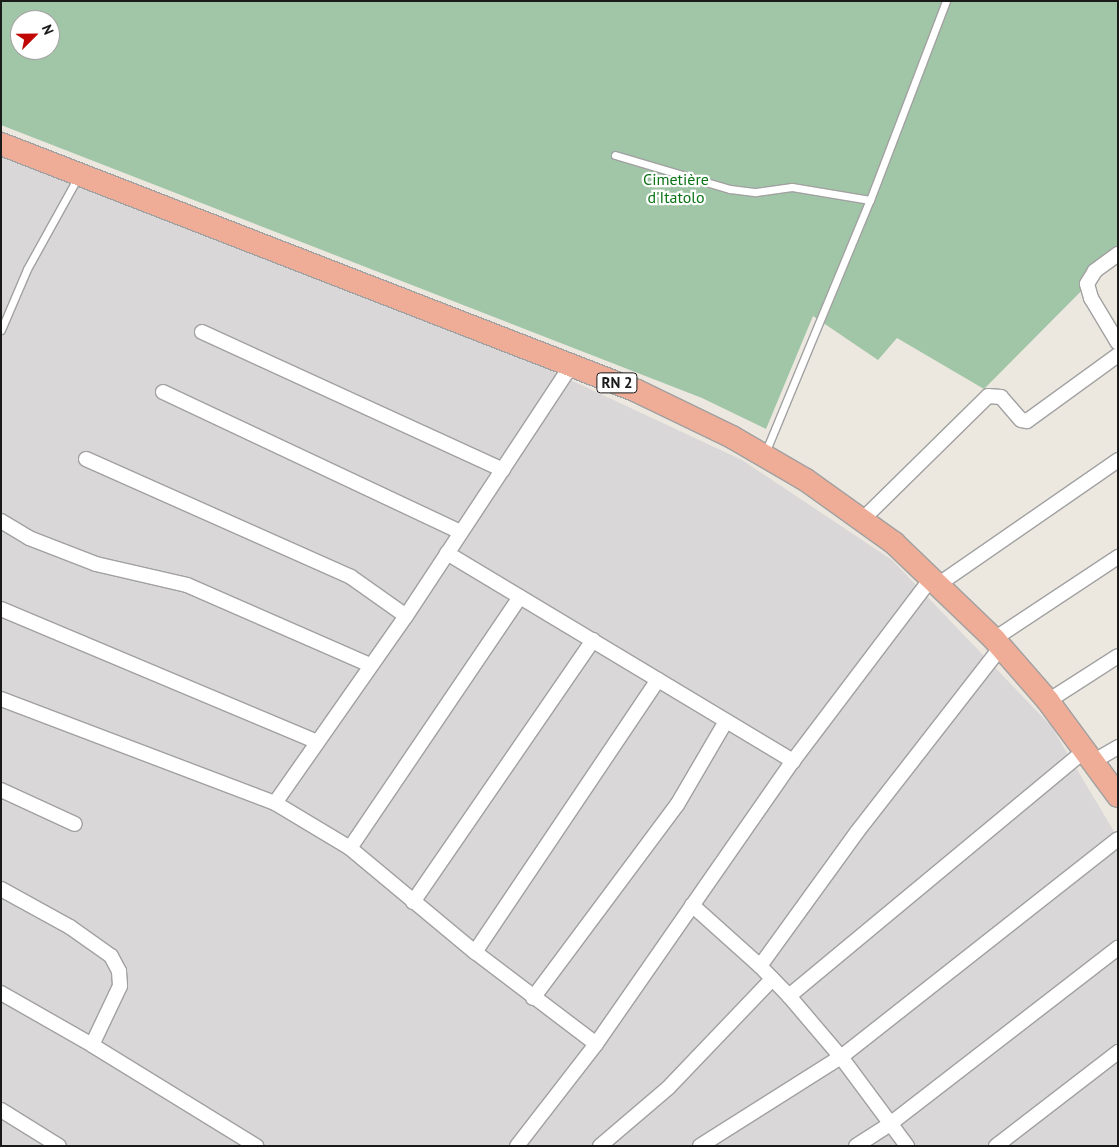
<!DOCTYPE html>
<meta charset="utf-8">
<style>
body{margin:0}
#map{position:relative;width:1119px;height:1147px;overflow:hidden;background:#ece8e0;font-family:"PT Sans",sans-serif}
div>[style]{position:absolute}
.residential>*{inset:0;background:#d9d7d7}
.cemetery>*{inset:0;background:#a1c5a7}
.roads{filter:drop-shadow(1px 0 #a1a1a1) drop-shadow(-1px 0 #a1a1a1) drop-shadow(0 1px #a1a1a1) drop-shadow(0 -1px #a1a1a1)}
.service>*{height:7px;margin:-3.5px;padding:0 3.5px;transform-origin:3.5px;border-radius:3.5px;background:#fff}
.minor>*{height:14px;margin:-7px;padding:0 7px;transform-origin:7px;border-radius:7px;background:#fff}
.trunk>*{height:22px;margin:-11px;padding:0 11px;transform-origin:11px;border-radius:11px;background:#efac97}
span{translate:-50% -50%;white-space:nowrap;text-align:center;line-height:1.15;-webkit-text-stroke:4.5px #fff;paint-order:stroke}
.shield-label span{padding:1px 4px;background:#fff;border:1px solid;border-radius:4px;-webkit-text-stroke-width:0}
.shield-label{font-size:15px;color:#1a1a1a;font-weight:700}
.park-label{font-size:16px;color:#0d7417}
.frame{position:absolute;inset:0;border:2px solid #1a1a1a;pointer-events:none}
.north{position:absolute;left:10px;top:10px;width:50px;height:50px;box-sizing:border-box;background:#fff;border:1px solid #a3a3a3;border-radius:50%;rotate:67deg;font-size:14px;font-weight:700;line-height:20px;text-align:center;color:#1a1a1a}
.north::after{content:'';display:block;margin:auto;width:18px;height:22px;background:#c10704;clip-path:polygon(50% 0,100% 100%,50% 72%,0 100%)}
</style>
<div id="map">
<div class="residential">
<i style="clip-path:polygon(1px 155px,517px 355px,742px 460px,892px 560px,1051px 726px,1118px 838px,1118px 1146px,1px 1146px)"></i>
</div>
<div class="cemetery">
<i style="clip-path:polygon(evenodd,1px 1px,1118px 1px,1118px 254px,984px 389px,897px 338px,878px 360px,813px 316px,766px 429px,702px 398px,1px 125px,1px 1px,20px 20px,50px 20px,50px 50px,20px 50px,20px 20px)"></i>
</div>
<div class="roads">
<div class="service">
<i style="left:615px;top:155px;width:120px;rotate:16.5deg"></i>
<i style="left:730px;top:189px;width:26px;rotate:7deg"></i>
<i style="left:756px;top:192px;width:36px;rotate:-8deg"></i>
<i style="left:792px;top:187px;width:79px;rotate:9.5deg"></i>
<i style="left:1px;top:330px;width:66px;rotate:-66.9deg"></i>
<i style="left:27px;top:269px;width:105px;rotate:-61deg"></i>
<i style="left:765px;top:453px;width:274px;rotate:-67.5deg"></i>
<i style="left:870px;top:200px;width:213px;rotate:-69.1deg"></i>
</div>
<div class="minor">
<i style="left:1118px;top:254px;width:29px;rotate:144deg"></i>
<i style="left:1095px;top:271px;width:15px;rotate:122deg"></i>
<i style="left:1087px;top:284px;width:15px;rotate:74deg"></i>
<i style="left:1091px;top:298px;width:52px;rotate:59deg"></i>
<i style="left:202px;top:332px;width:331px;rotate:24.6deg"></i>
<i style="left:163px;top:392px;width:329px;rotate:25.2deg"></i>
<i style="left:86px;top:459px;width:290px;rotate:24deg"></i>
<i style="left:351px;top:577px;width:67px;rotate:35.3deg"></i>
<i style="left:863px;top:519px;width:175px;rotate:-44.5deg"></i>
<i style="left:988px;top:396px;width:13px;rotate:4deg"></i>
<i style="left:1001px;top:397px;width:30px;rotate:49deg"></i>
<i style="left:1021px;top:420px;width:6px;rotate:9deg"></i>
<i style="left:1027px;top:421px;width:112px;rotate:-36deg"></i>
<i style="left:1px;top:521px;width:33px;rotate:31deg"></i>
<i style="left:29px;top:538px;width:72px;rotate:21.2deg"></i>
<i style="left:96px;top:564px;width:93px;rotate:13deg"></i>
<i style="left:187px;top:585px;width:200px;rotate:23.6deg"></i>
<i style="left:447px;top:553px;width:404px;rotate:31deg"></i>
<i style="left:939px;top:584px;width:218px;rotate:-34.7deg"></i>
<i style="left:1px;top:609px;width:343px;rotate:22.8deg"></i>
<i style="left:994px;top:639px;width:149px;rotate:-33.5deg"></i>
<i style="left:1px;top:699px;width:293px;rotate:20.8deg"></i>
<i style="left:275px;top:803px;width:87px;rotate:31deg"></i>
<i style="left:350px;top:848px;width:163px;rotate:39.8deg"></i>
<i style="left:475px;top:952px;width:152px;rotate:37.2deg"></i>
<i style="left:1048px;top:701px;width:83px;rotate:-32.7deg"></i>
<i style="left:1094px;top:761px;width:28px;rotate:-30deg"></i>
<i style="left:1px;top:790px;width:81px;rotate:24.7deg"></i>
<i style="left:275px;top:803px;width:228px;rotate:-55deg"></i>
<i style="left:406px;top:616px;width:300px;rotate:-56.6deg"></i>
<i style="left:350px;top:848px;width:303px;rotate:-55.9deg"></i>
<i style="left:1px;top:889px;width:79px;rotate:28.8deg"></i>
<i style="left:70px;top:927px;width:50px;rotate:35.3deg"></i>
<i style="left:111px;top:956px;width:17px;rotate:62deg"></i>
<i style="left:119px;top:971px;width:15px;rotate:86deg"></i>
<i style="left:120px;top:986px;width:65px;rotate:115.4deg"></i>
<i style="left:413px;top:902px;width:318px;rotate:-55.5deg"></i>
<i style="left:692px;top:905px;width:91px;rotate:41.9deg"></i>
<i style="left:760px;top:966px;width:42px;rotate:46deg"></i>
<i style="left:789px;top:996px;width:80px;rotate:49.6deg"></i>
<i style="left:841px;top:1057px;width:111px;rotate:53.4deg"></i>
<i style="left:475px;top:952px;width:328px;rotate:-56.1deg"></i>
<i style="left:760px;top:966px;width:165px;rotate:-54.1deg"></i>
<i style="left:857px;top:832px;width:234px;rotate:-52.1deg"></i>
<i style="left:1px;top:993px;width:105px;rotate:29.7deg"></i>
<i style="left:92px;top:1045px;width:193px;rotate:31.6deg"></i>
<i style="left:789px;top:996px;width:385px;rotate:-39.7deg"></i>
<i style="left:533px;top:998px;width:241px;rotate:-53.3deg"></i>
<i style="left:677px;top:805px;width:97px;rotate:-59.7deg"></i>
<i style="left:1px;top:1110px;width:68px;rotate:31.8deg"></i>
<i style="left:517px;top:1146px;width:129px;rotate:-52.2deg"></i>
<i style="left:596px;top:1044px;width:345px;rotate:-55.2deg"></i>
<i style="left:793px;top:761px;width:231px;rotate:-52.9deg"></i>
<i style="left:600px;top:1146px;width:89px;rotate:-40.5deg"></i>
<i style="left:668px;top:1088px;width:151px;rotate:-46.3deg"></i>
<i style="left:700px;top:1146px;width:167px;rotate:-32.3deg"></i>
<i style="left:841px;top:1057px;width:352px;rotate:-38.2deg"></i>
<i style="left:856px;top:1146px;width:40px;rotate:-32.9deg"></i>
<i style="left:890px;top:1124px;width:288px;rotate:-37.7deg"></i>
<i style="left:996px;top:1146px;width:154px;rotate:-37.6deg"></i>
</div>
<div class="trunk">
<i style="left:1px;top:144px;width:682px;rotate:21.22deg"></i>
<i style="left:637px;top:391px;width:106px;rotate:25.8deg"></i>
<i style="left:732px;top:437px;width:86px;rotate:30.2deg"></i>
<i style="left:806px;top:480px;width:108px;rotate:35.6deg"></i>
<i style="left:894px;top:543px;width:139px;rotate:43.8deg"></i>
<i style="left:994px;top:639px;width:82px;rotate:48.9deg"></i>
<i style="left:1048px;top:701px;width:118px;rotate:53.6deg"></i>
</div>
</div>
<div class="shield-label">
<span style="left:617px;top:383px">RN 2</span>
</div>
<div class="park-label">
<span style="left:676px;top:188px">Cimetière<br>d'Itatolo</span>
</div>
<div class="frame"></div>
<div class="north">N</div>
</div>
